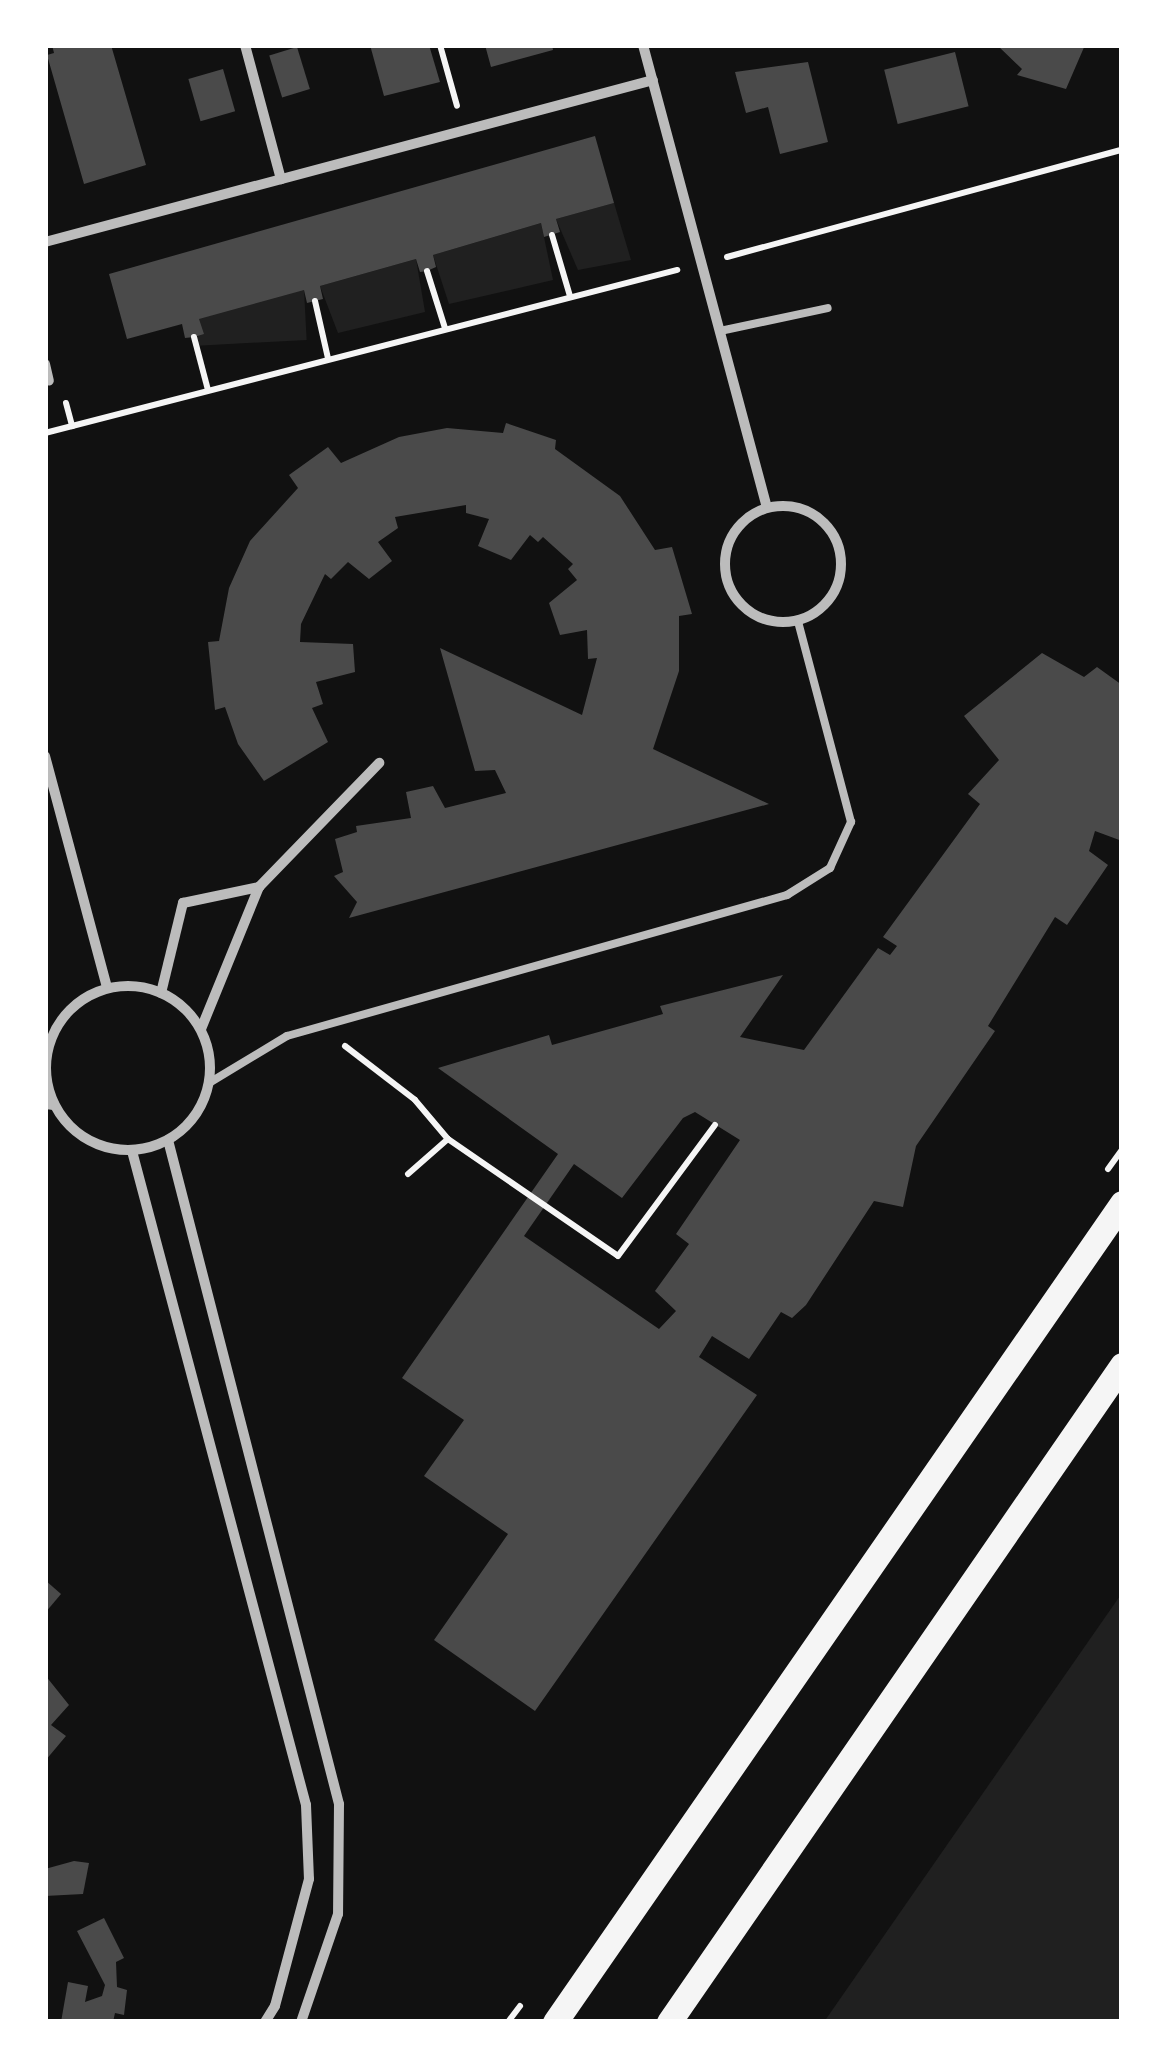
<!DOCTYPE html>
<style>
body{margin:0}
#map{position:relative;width:1167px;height:2067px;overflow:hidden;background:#111;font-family:Cabin,sans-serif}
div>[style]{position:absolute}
.green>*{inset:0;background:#202020;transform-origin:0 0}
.building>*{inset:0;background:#4a4a4a;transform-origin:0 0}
.path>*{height:6px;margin:-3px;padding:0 3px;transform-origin:3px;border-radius:3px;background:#f5f5f5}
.service>*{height:8px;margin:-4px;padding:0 4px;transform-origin:4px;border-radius:4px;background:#bcbcbc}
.minor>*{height:10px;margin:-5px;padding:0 5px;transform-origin:5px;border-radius:5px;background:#bcbcbc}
.minor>.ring{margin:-5px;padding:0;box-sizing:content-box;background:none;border:10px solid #bcbcbc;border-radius:50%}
.primary>*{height:25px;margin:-12.5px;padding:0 12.5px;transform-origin:12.5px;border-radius:12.5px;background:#f5f5f5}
span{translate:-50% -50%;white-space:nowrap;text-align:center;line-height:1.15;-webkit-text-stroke:8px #fff;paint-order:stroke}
.frame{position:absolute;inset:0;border:48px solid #fff;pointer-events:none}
</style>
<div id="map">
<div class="green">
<i style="clip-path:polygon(614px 203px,631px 260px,578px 270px,556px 219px)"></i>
<i style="clip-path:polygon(541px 223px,553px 280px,449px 304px,433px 255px)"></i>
<i style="clip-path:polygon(416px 259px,425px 312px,338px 333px,320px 286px)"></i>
<i style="left:304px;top:290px;width:50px;height:109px;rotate:87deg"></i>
<i style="clip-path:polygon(1122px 1593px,1122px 2022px,824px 2022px)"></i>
</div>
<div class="building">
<i style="clip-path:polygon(52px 45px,111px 45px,146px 165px,84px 184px,47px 55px,54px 53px)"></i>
<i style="clip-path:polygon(370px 45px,429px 45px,440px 82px,384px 96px)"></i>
<i style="clip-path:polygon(485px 45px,552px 45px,553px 50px,491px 67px)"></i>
<i style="clip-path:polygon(997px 45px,1085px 45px,1066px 89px,1017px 75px,1022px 69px)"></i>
<i style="left:297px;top:47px;width:44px;height:29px;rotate:73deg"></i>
<i style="left:955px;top:52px;width:56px;height:73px;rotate:76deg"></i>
<i style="clip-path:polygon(808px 62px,828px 142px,780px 154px,768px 107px,746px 113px,735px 72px)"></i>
<i style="left:223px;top:69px;width:44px;height:36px;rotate:74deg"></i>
<i style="clip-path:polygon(595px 136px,614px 203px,556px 219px,560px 232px,544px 237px,541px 223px,433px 255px,436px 267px,427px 271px,420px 272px,416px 259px,320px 286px,323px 299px,307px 303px,304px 290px,199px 319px,204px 334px,194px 337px,185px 338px,182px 324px,127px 339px,109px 274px)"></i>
<i style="clip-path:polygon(506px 423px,556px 440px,555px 449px,620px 496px,655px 550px,672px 547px,692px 614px,679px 616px,679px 671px,653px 749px,769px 804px,349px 918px,357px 902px,334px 876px,343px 872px,335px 839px,357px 832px,356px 826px,411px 818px,406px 792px,433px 786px,445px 808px,506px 793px,495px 770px,475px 771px,440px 648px,582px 715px,597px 658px,588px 659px,587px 630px,560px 635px,549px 603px,577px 580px,568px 569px,573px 564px,543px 537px,538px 542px,530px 535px,511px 560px,478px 546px,489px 519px,466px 513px,466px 505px,395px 517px,398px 528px,378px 542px,392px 561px,369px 579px,348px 562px,331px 579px,325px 574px,301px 624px,300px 642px,353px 644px,355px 672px,316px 682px,323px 704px,312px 708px,328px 742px,264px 781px,238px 744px,225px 707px,215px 710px,208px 642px,219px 641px,229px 588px,250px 541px,298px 488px,289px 475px,328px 447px,341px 463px,399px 437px,447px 428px,503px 433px)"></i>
<i style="clip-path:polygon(evenodd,1042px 653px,1084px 677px,1097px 667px,1122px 685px,1122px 841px,1095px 831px,1089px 851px,1108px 865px,1067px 925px,1055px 917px,988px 1026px,995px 1031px,916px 1146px,903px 1207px,874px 1201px,806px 1305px,792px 1318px,781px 1312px,749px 1359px,712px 1336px,699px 1357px,757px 1395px,535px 1711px,434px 1640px,508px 1534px,424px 1476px,464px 1420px,402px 1378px,558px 1154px,438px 1068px,549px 1035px,552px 1045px,663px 1014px,660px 1006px,783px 975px,740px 1037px,804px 1050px,878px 948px,890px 955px,897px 946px,883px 937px,980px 804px,968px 794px,999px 760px,964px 716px,1042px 653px,695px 1112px,740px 1140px,676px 1234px,689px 1244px,655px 1291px,676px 1311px,659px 1329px,524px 1236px,574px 1164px,622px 1198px,683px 1118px,695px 1112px)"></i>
<i style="clip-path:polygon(45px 1580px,61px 1594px,45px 1613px)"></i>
<i style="clip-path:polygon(45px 1675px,69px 1705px,51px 1725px,66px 1736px,45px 1761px)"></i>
<i style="clip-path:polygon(74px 1861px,89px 1863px,83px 1894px,45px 1896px,45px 1869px)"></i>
<i style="clip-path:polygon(104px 1918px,124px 1958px,116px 1962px,117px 1987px,127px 1990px,124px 2015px,115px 2013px,113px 2022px,61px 2022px,68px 1982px,88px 1986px,85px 2002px,102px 1996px,105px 1985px,77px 1931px)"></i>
</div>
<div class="path">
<i style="left:440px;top:45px;width:63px;rotate:74.4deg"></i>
<i style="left:552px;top:235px;width:64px;rotate:73.6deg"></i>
<i style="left:727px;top:257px;width:409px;rotate:-15.2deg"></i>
<i style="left:427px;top:271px;width:60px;rotate:72.5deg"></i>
<i style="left:315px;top:301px;width:58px;rotate:77.2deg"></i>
<i style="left:194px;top:337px;width:55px;rotate:75.2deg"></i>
<i style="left:66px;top:403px;width:24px;rotate:75deg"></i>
<i style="left:45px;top:433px;width:653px;rotate:-14.46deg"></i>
<i style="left:345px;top:1046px;width:88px;rotate:37.6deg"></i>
<i style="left:415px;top:1100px;width:51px;rotate:49.8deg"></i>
<i style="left:448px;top:1139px;width:206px;rotate:34.5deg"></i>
<i style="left:618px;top:1256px;width:163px;rotate:-53.5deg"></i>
<i style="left:1108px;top:1169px;width:24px;rotate:-54deg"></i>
<i style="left:408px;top:1174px;width:53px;rotate:-41.2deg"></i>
<i style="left:508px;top:2022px;width:20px;rotate:-53deg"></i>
</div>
<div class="service">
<i style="left:720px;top:331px;width:110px;rotate:-12deg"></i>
<i style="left:209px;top:1083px;width:91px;rotate:-31.1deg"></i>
<i style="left:287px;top:1036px;width:520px;rotate:-15.75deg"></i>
<i style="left:787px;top:895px;width:51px;rotate:-32.1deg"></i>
<i style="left:830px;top:868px;width:51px;rotate:-65.5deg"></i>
<i style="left:851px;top:822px;width:208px;rotate:-104.8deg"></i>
<i style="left:45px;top:1105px;width:9px;rotate:6deg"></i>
</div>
<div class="minor">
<i style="left:245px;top:45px;width:139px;rotate:75deg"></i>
<i style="left:643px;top:45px;width:478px;rotate:75deg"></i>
<i style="left:45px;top:242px;width:629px;rotate:-14.92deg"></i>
<i style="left:45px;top:364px;width:17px;rotate:77deg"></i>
<i class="ring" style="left:725px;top:506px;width:106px;height:106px"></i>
<i style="left:45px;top:756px;width:240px;rotate:75deg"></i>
<i class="ring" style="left:46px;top:986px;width:154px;height:154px"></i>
<i style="left:161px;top:993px;width:93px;rotate:-76.3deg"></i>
<i style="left:183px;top:903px;width:78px;rotate:-11.9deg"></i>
<i style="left:201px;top:1029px;width:153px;rotate:-67.8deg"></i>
<i style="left:259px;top:887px;width:173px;rotate:-45.9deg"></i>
<i style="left:168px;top:1140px;width:686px;rotate:75.56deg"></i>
<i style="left:339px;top:1804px;width:110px;rotate:90.5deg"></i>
<i style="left:338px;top:1914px;width:114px;rotate:108.9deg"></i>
<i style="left:132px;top:1151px;width:677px;rotate:75.1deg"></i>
<i style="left:306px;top:1805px;width:74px;rotate:87.7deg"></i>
<i style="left:309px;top:1879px;width:131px;rotate:105deg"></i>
<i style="left:275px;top:2006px;width:19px;rotate:122deg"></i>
</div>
<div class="primary">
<i style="left:555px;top:2022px;width:996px;rotate:-55.3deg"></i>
<i style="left:669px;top:2022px;width:798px;rotate:-55.41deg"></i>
</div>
<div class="frame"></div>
</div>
